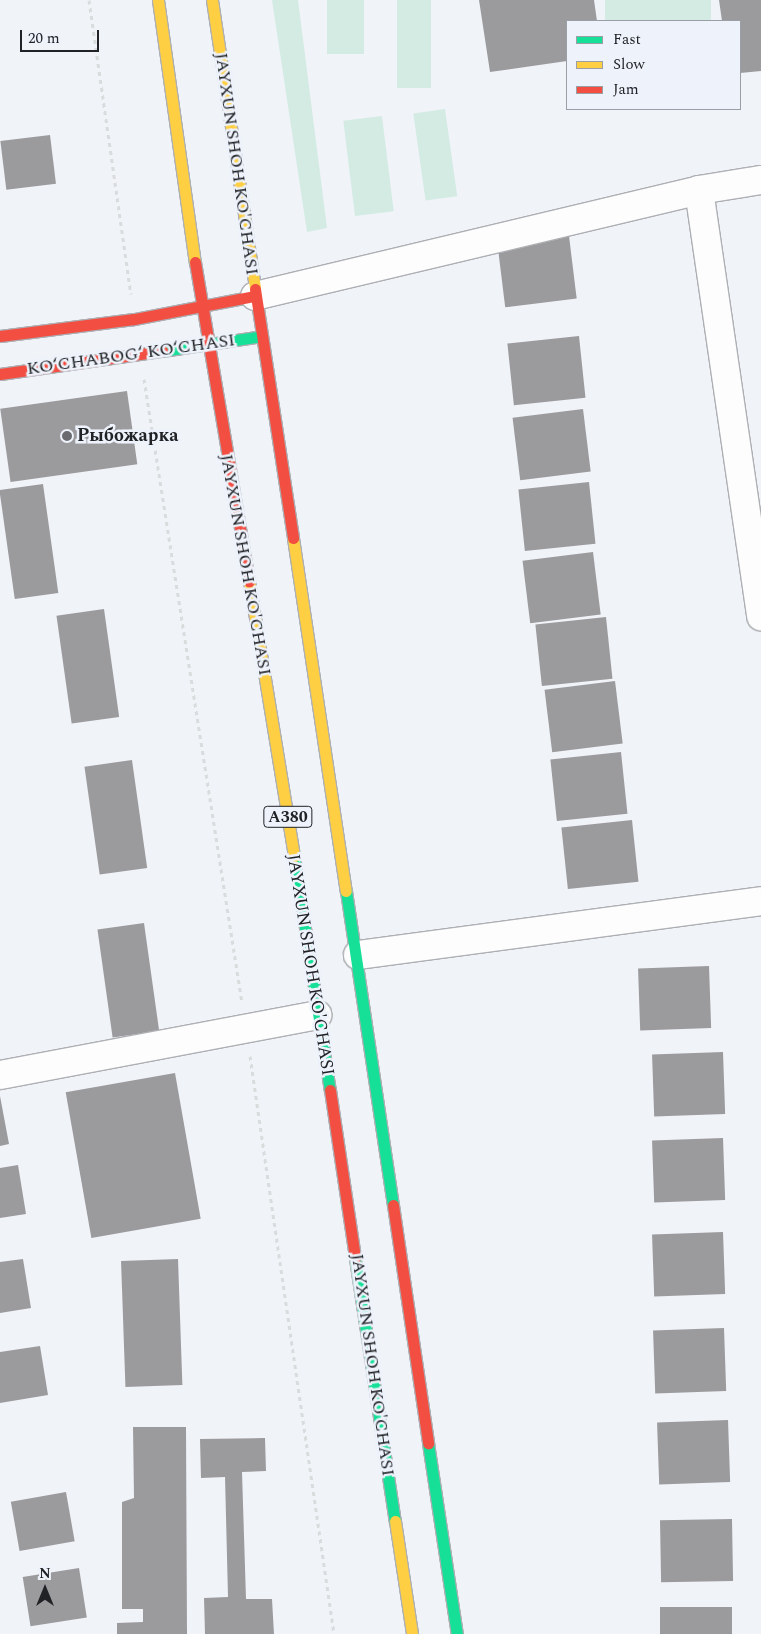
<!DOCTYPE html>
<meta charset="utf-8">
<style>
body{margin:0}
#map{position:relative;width:761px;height:1634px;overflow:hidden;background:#f0f3f8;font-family:Spectral,serif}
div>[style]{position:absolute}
.green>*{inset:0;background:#d3ebe3;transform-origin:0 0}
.building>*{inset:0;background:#9b9b9e;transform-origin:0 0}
.path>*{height:3px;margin-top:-1.5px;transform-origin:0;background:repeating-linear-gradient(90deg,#dadbdd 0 4px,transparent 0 8px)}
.roads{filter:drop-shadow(1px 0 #adafb3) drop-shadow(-1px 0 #adafb3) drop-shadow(0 1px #adafb3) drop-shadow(0 -1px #adafb3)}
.street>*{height:28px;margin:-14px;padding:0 14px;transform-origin:14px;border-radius:14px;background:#fdfdfe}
.fast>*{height:11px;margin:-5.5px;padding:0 5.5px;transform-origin:5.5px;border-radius:5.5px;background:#16e098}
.slow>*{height:11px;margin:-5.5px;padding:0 5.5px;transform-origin:5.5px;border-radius:5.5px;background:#ffcf43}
.jam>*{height:11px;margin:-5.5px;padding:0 5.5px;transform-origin:5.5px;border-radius:5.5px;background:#f24e42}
.dots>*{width:14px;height:14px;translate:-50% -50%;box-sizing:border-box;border:2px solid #edf2fb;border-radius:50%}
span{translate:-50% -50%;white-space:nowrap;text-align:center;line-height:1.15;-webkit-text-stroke:5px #edf2fb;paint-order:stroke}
.shield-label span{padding:1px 4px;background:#edf2fb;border:1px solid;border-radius:4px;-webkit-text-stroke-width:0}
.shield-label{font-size:16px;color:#202225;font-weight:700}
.street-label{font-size:18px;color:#202225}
.poi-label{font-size:18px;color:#202225;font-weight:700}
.left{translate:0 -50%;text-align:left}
.legend{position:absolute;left:566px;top:20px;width:175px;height:90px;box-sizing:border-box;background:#edf2fb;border:1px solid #9b9fa5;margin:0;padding:6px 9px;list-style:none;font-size:15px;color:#202225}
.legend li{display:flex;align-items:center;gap:10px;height:25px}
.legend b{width:25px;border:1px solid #9b9fa5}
.north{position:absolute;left:20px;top:1564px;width:50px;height:50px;-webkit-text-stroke:4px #edf2fb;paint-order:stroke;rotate:0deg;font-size:14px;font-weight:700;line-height:20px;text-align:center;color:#202225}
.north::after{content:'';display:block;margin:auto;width:18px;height:22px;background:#202225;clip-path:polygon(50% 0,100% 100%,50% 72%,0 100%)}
.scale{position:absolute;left:20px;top:30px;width:79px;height:22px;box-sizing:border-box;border:2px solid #202225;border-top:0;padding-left:6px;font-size:15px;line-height:18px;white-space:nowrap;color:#202225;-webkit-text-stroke:4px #edf2fb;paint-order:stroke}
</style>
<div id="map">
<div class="green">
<i style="clip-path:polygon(272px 0,298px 0,327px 228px,307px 232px)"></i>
<i style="left:327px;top:0;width:37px;height:54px"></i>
<i style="left:397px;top:0;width:34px;height:88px"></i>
<i style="left:605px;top:0;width:106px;height:21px"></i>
<i style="left:445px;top:109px;width:88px;height:32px;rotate:82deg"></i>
<i style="left:382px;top:116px;width:96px;height:39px;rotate:83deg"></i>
</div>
<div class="building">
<i style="clip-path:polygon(479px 0,594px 0,597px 21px,567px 21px,567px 61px,490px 72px)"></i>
<i style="clip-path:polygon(719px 0,761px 0,761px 71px,740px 73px,740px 21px,722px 21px)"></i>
<i style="left:50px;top:135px;width:49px;height:50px;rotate:83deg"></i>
<i style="left:569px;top:236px;width:63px;height:72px;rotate:83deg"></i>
<i style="left:579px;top:336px;width:62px;height:72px;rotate:84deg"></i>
<i style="left:127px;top:391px;width:74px;height:128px;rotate:82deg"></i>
<i style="left:583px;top:409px;width:63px;height:71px;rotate:83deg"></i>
<i style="left:589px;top:482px;width:62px;height:71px;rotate:84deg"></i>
<i style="left:43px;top:484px;width:110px;height:44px;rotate:82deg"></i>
<i style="left:593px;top:552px;width:63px;height:71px;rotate:83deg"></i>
<i style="left:104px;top:609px;width:109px;height:48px;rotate:82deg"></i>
<i style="left:606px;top:617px;width:62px;height:71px;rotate:84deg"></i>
<i style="left:615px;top:681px;width:63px;height:71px;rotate:83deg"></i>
<i style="left:621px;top:752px;width:62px;height:71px;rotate:84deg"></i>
<i style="left:132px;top:760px;width:109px;height:48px;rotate:82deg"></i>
<i style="left:632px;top:820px;width:62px;height:71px;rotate:84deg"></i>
<i style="left:144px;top:923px;width:109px;height:47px;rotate:82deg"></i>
<i style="left:709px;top:966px;width:62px;height:71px;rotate:88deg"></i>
<i style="left:723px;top:1052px;width:62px;height:71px;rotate:88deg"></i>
<i style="left:175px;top:1073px;width:148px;height:111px;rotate:80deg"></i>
<i style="clip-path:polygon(0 1096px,9px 1144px,0 1146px)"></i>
<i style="left:723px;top:1138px;width:62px;height:71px;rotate:88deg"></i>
<i style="clip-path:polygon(18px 1165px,26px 1214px,0 1218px,0 1168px)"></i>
<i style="left:723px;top:1232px;width:62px;height:71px;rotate:88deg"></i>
<i style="clip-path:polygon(23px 1259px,31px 1308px,0 1313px,0 1262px)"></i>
<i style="left:178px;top:1259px;width:126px;height:57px;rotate:88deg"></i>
<i style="left:724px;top:1328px;width:63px;height:71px;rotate:88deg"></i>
<i style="clip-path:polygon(40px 1346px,48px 1395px,0 1403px,0 1352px)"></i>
<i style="left:728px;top:1420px;width:62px;height:71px;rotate:88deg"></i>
<i style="clip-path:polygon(133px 1427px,186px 1427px,187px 1634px,117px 1634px,117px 1623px,143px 1622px,143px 1609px,122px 1609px,122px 1502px,134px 1498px)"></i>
<i style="clip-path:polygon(265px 1438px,266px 1471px,242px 1472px,246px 1599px,272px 1599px,274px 1634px,205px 1634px,204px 1598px,228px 1597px,225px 1477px,201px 1478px,200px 1439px)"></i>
<i style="left:66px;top:1492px;width:50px;height:56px;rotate:80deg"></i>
<i style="left:732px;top:1519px;width:62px;height:72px;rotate:89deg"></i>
<i style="left:79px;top:1568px;width:50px;height:57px;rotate:81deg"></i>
<i style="left:732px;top:1607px;width:27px;height:72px;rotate:90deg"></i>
</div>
<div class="path">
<i style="left:89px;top:0;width:297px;rotate:81.9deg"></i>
<i style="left:144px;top:379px;width:632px;rotate:81.07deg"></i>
<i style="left:250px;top:1056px;width:584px;rotate:81.73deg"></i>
</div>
<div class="roads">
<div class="street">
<i style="left:699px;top:190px;width:431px;rotate:81.7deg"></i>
<i style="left:255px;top:296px;width:456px;rotate:-13.4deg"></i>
<i style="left:699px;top:190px;width:63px;rotate:-9.2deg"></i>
<i style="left:358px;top:955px;width:407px;rotate:-7.6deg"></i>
<i style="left:0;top:1075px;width:323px;rotate:-10.7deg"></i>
</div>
<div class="fast">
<i style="left:162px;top:351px;width:101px;rotate:-8.5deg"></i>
<i style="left:294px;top:856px;width:237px;rotate:81.3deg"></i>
<i style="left:346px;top:891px;width:317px;rotate:81.5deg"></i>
<i style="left:355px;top:1258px;width:266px;rotate:81.4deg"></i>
<i style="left:428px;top:1443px;width:193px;rotate:81.4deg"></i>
</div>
<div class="slow">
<i style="left:158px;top:0;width:265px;rotate:82deg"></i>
<i style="left:212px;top:0;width:292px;rotate:81.5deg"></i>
<i style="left:293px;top:538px;width:357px;rotate:81.5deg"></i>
<i style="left:249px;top:581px;width:279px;rotate:80.7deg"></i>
<i style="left:395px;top:1521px;width:114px;rotate:81.4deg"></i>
</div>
<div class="jam">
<i style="left:195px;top:262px;width:324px;rotate:80.4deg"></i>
<i style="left:255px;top:289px;width:252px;rotate:81.3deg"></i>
<i style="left:0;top:336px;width:135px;rotate:-7.2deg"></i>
<i style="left:134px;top:319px;width:123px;rotate:-10.8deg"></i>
<i style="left:0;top:374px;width:164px;rotate:-8.1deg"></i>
<i style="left:330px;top:1090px;width:170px;rotate:81.5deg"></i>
<i style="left:393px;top:1205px;width:241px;rotate:81.6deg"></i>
</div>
</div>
<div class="dots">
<i style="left:67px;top:436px;background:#696b6f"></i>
</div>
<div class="shield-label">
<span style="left:288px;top:817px">A380</span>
</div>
<div class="street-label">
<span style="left:236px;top:164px;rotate:82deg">JAYXUN SHOH KO'CHASI</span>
<span style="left:131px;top:355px;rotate:-8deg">KO‘CHABOG‘ KO‘CHASI</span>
<span style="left:245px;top:565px;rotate:80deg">JAYXUN SHOH KO'CHASI</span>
<span style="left:310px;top:965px;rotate:81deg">JAYXUN SHOH KO'CHASI</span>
<span style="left:372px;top:1365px;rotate:82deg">JAYXUN SHOH KO'CHASI</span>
</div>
<div class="poi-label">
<span class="left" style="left:77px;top:436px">Рыбожарка</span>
</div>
<ul class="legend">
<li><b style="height:6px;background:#16e098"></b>Fast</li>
<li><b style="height:6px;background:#ffcf43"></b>Slow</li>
<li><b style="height:6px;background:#f24e42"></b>Jam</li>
</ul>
<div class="north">N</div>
<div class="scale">20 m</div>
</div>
